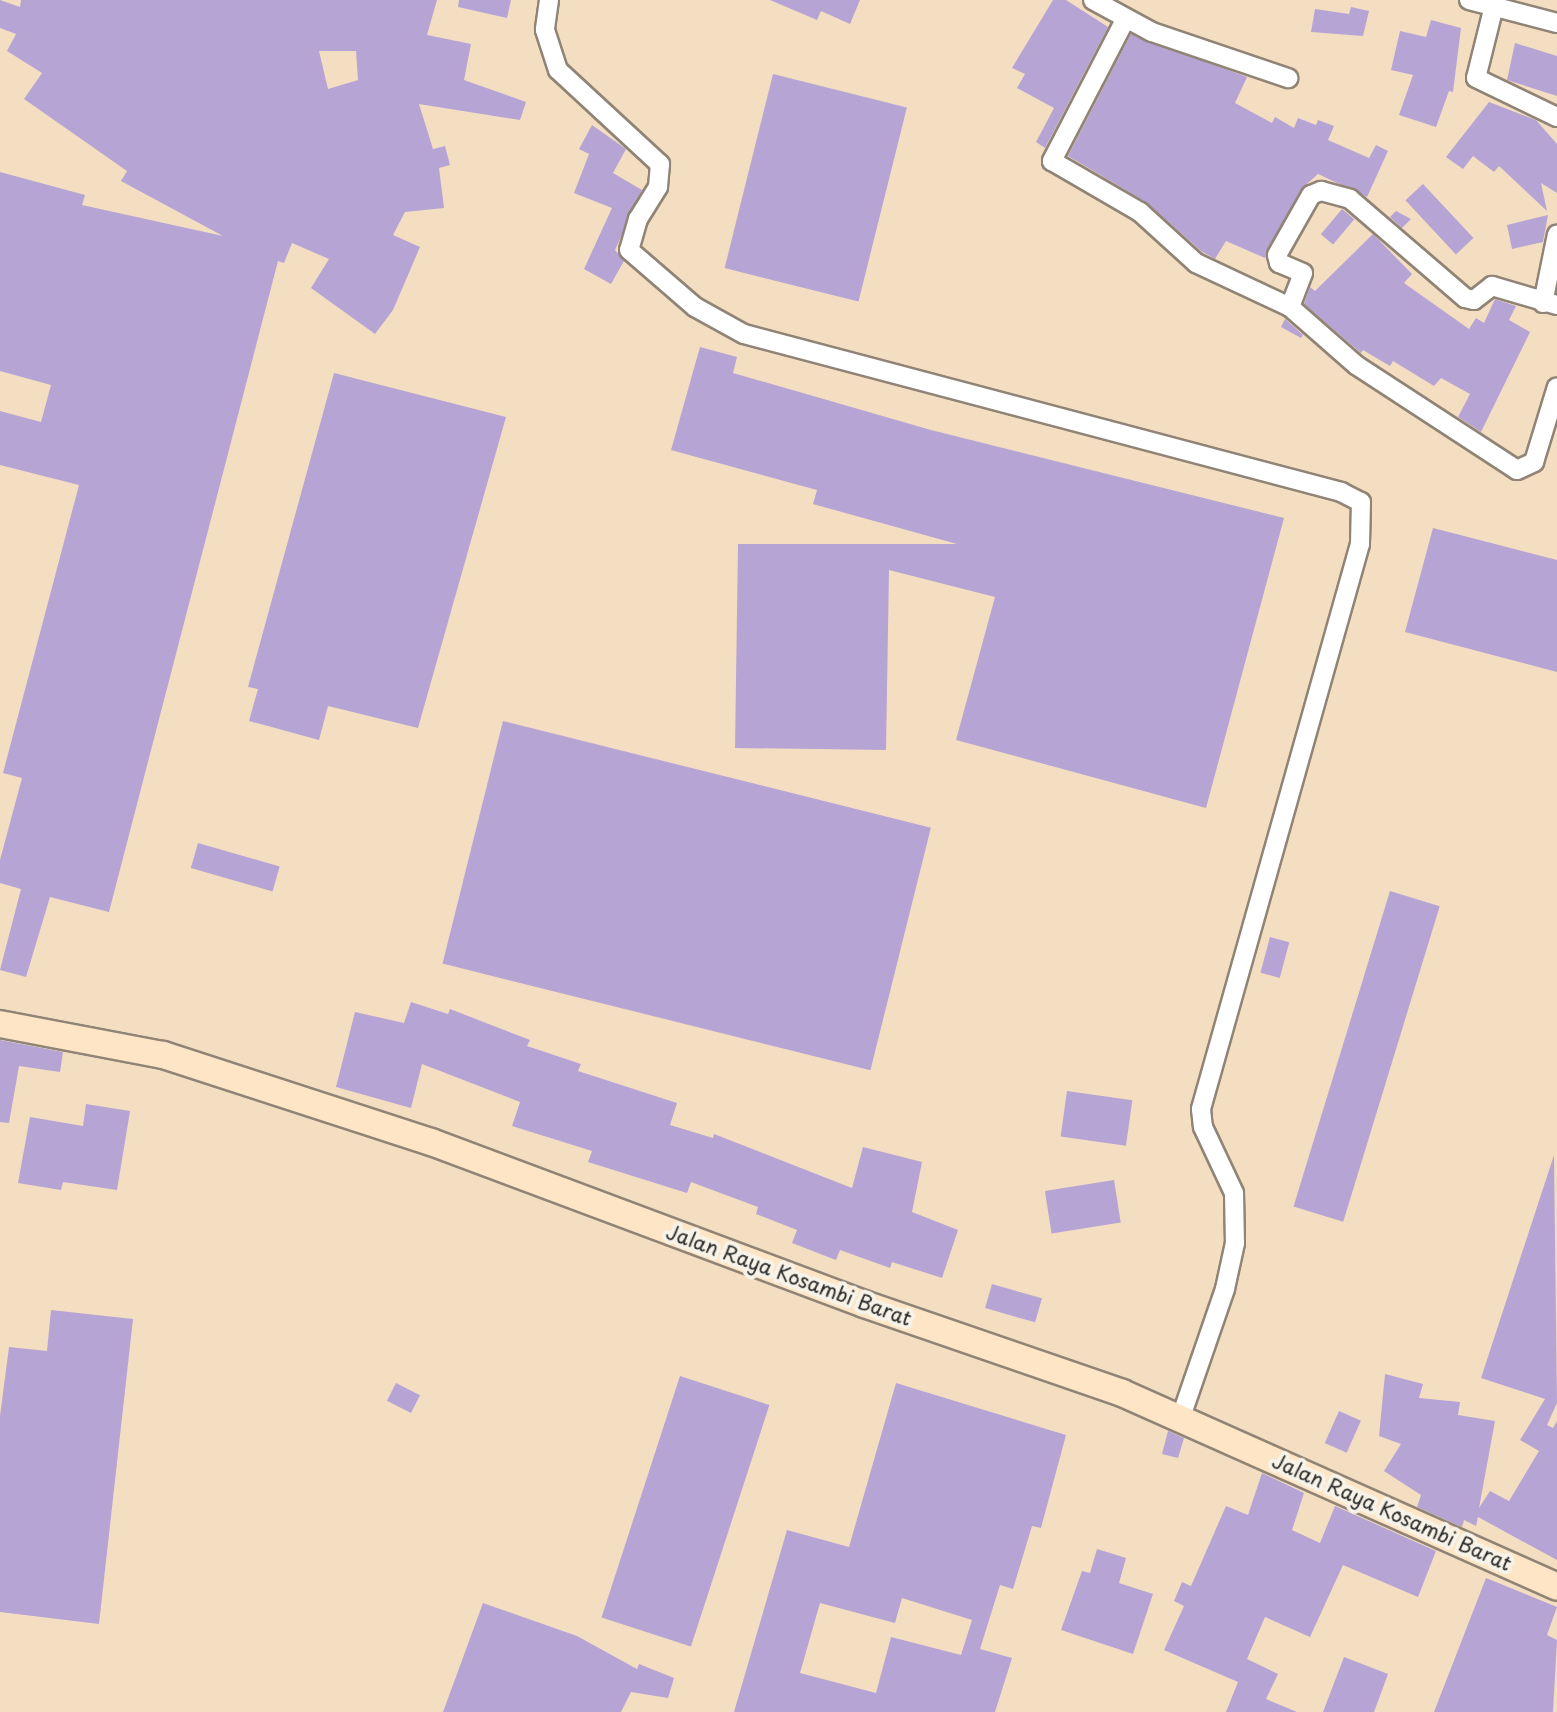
<!DOCTYPE html>
<style>
body{margin:0}
#map{position:relative;width:1557px;height:1712px;overflow:hidden;background:#f4dec1;font-family:"Playpen Sans",sans-serif}
div>[style]{position:absolute}
.building>*{inset:0;background:#b6a4d5;transform-origin:0 0}
.roads{filter:drop-shadow(2px 0 #908476) drop-shadow(-2px 0 #908476) drop-shadow(0 2px #908476) drop-shadow(0 -2px #908476)}
.street>*{height:18px;margin:-9px;padding:0 9px;transform-origin:9px;border-radius:9px;background:#fff}
.secondary>*{height:26px;margin:-13px;padding:0 13px;transform-origin:13px;border-radius:13px;background:#fde5c5}
span{translate:-50% -50%;white-space:nowrap;text-align:center;line-height:1.15;-webkit-text-stroke:8px #f7f3e8;paint-order:stroke}
.street-label{font-size:20px;color:#2b2b2b}
</style>
<div id="map">
<div class="building">
<i style="clip-path:polygon(evenodd,0 0,20px 7px,21px 0,437px 0,427px 35px,471px 44px,464px 80px,526px 102px,520px 120px,419px 104px,433px 149px,445px 146px,450px 165px,439px 168px,444px 208px,405px 212px,393px 235px,420px 247px,393px 310px,375px 334px,311px 288px,329px 259px,292px 243px,284px 263px,278px 261px,109px 912px,50px 897px,26px 977px,0 970px,21px 889px,0 883px,0 860px,22px 778px,3px 773px,79px 485px,0 465px,0 411px,41px 422px,51px 385px,0 371px,0 172px,85px 195px,82px 205px,223px 236px,121px 181px,127px 171px,24px 99px,42px 73px,7px 51px,16px 34px,0 28px,0 0,319px 51px,356px 51px,358px 80px,328px 89px,319px 51px)"></i>
<i style="clip-path:polygon(459px 0,511px 0,507px 18px,458px 7px)"></i>
<i style="clip-path:polygon(770px 0,860px 0,850px 24px,821px 11px,817px 20px)"></i>
<i style="clip-path:polygon(1053px 0,1066px 0,1108px 27px,1045px 148px,1036px 142px,1054px 108px,1017px 88px,1025px 74px,1012px 68px)"></i>
<i style="clip-path:polygon(1351px 7px,1369px 11px,1363px 36px,1311px 32px,1315px 9px,1349px 14px)"></i>
<i style="clip-path:polygon(1431px 20px,1461px 28px,1453px 92px,1449px 91px,1436px 127px,1399px 115px,1413px 75px,1391px 70px,1400px 31px,1426px 37px)"></i>
<i style="clip-path:polygon(1131px 34px,1247px 77px,1235px 103px,1272px 123px,1275px 117px,1294px 128px,1298px 118px,1316px 125px,1318px 120px,1334px 126px,1328px 140px,1369px 158px,1376px 145px,1388px 151px,1367px 197px,1318px 174px,1301px 189px,1265px 258px,1226px 241px,1215px 259px,1201px 251px,1146px 202px,1068px 156px)"></i>
<i style="clip-path:polygon(1515px 43px,1557px 56px,1557px 96px,1507px 80px)"></i>
<i style="left:773px;top:74px;width:138px;height:200px;rotate:14deg"></i>
<i style="clip-path:polygon(1489px 102px,1536px 120px,1557px 144px,1557px 193px,1541px 183px,1547px 211px,1499px 166px,1494px 172px,1473px 156px,1463px 169px,1446px 157px)"></i>
<i style="clip-path:polygon(592px 125px,626px 149px,613px 173px,642px 190px,615px 250px,624px 261px,611px 284px,584px 269px,612px 208px,574px 193px,589px 154px,579px 149px)"></i>
<i style="left:1423px;top:184px;width:74px;height:24px;rotate:47deg"></i>
<i style="left:1342px;top:209px;width:16px;height:33px;rotate:40deg"></i>
<i style="clip-path:polygon(1396px 211px,1411px 219px,1402px 228px,1390px 217px)"></i>
<i style="clip-path:polygon(1548px 215px,1543px 242px,1512px 249px,1507px 225px)"></i>
<i style="clip-path:polygon(1373px 234px,1412px 274px,1404px 283px,1469px 329px,1476px 318px,1484px 323px,1495px 299px,1516px 306px,1509px 320px,1530px 332px,1481px 432px,1458px 417px,1470px 394px,1441px 378px,1434px 386px,1393px 361px,1390px 366px,1363px 350px,1361px 353px,1304px 304px,1310px 287px,1315px 291px)"></i>
<i style="clip-path:polygon(1285px 319px,1303px 335px,1301px 338px,1281px 327px)"></i>
<i style="clip-path:polygon(700px 347px,737px 357px,733px 373px,931px 430px,1284px 518px,1206px 808px,956px 740px,995px 597px,889px 570px,886px 750px,735px 748px,738px 544px,957px 544px,813px 504px,817px 490px,671px 450px)"></i>
<i style="clip-path:polygon(334px 373px,506px 417px,418px 728px,328px 706px,319px 740px,249px 721px,258px 689px,248px 687px)"></i>
<i style="clip-path:polygon(1433px 528px,1557px 560px,1557px 672px,1405px 632px)"></i>
<i style="left:503px;top:721px;width:441px;height:250px;rotate:14deg"></i>
<i style="left:198px;top:843px;width:85px;height:26px;rotate:16deg"></i>
<i style="left:1390px;top:891px;width:52px;height:330px;rotate:17deg"></i>
<i style="left:1270px;top:937px;width:20px;height:37px;rotate:15deg"></i>
<i style="clip-path:polygon(411px 1002px,448px 1014px,450px 1009px,530px 1040px,527px 1046px,581px 1064px,578px 1071px,677px 1103px,670px 1125px,713px 1138px,714px 1134px,852px 1188px,863px 1147px,922px 1162px,912px 1212px,958px 1230px,942px 1278px,892px 1262px,890px 1268px,840px 1250px,836px 1260px,792px 1243px,797px 1230px,756px 1214px,758px 1207px,691px 1182px,687px 1193px,588px 1162px,592px 1151px,512px 1126px,520px 1102px,422px 1064px,411px 1108px,336px 1087px,355px 1012px,404px 1023px)"></i>
<i style="clip-path:polygon(0 1040px,63px 1052px,60px 1072px,19px 1066px,9px 1123px,0 1122px)"></i>
<i style="left:1067px;top:1091px;width:66px;height:46px;rotate:8deg"></i>
<i style="clip-path:polygon(86px 1104px,130px 1111px,117px 1190px,63px 1182px,61px 1190px,18px 1183px,30px 1117px,83px 1126px)"></i>
<i style="clip-path:polygon(1554px 1155px,1557px 1403px,1547px 1425px,1553px 1428px,1557px 1421px,1557px 1560px,1478px 1517px,1476px 1526px,1464px 1520px,1462px 1527px,1417px 1507px,1421px 1495px,1384px 1471px,1401px 1444px,1379px 1436px,1385px 1374px,1423px 1384px,1419px 1398px,1460px 1402px,1458px 1415px,1495px 1421px,1479px 1508px,1490px 1491px,1509px 1501px,1539px 1451px,1520px 1440px,1545px 1399px,1481px 1378px)"></i>
<i style="left:1114px;top:1180px;width:43px;height:70px;rotate:81deg"></i>
<i style="left:992px;top:1284px;width:52px;height:25px;rotate:16deg"></i>
<i style="clip-path:polygon(51px 1310px,133px 1319px,99px 1624px,0 1612px,0 1416px,9px 1347px,47px 1351px)"></i>
<i style="left:680px;top:1376px;width:94px;height:254px;rotate:18deg"></i>
<i style="left:396px;top:1383px;width:27px;height:20px;rotate:27deg"></i>
<i style="clip-path:polygon(evenodd,896px 1383px,1066px 1435px,1041px 1528px,1032px 1526px,1013px 1589px,1000px 1585px,980px 1649px,1012px 1658px,995px 1712px,734px 1712px,787px 1530px,849px 1547px,896px 1383px,902px 1598px,972px 1620px,961px 1655px,891px 1637px,876px 1693px,800px 1673px,820px 1603px,895px 1623px,902px 1598px)"></i>
<i style="left:1339px;top:1411px;width:24px;height:35px;rotate:24deg"></i>
<i style="clip-path:polygon(1168px 1431px,1184px 1438px,1178px 1458px,1162px 1454px)"></i>
<i style="clip-path:polygon(1262px 1473px,1304px 1493px,1292px 1530px,1320px 1543px,1335px 1506px,1436px 1551px,1418px 1597px,1343px 1565px,1310px 1637px,1265px 1617px,1247px 1659px,1278px 1674px,1266px 1699px,1297px 1712px,1226px 1712px,1238px 1682px,1164px 1650px,1184px 1606px,1174px 1601px,1182px 1582px,1191px 1586px,1226px 1506px,1248px 1515px)"></i>
<i style="clip-path:polygon(1097px 1549px,1126px 1558px,1119px 1583px,1153px 1594px,1133px 1654px,1061px 1630px,1082px 1571px,1090px 1573px)"></i>
<i style="clip-path:polygon(1486px 1578px,1557px 1607px,1547px 1635px,1557px 1640px,1553px 1712px,1434px 1712px)"></i>
<i style="clip-path:polygon(483px 1603px,577px 1636px,637px 1669px,639px 1664px,674px 1678px,668px 1698px,631px 1692px,621px 1712px,443px 1712px)"></i>
<i style="clip-path:polygon(1344px 1657px,1388px 1674px,1374px 1712px,1323px 1712px)"></i>
</div>
<div class="roads">
<div class="street">
<i style="left:549px;top:0;width:30px;rotate:98deg"></i>
<i style="left:545px;top:30px;width:42px;rotate:72deg"></i>
<i style="left:558px;top:70px;width:139px;rotate:42.7deg"></i>
<i style="left:660px;top:164px;width:23px;rotate:95deg"></i>
<i style="left:658px;top:187px;width:38px;rotate:122deg"></i>
<i style="left:638px;top:219px;width:32px;rotate:106deg"></i>
<i style="left:629px;top:250px;width:87px;rotate:40.8deg"></i>
<i style="left:695px;top:307px;width:56px;rotate:28.9deg"></i>
<i style="left:744px;top:334px;width:618px;rotate:14.82deg"></i>
<i style="left:1341px;top:492px;width:22px;rotate:27deg"></i>
<i style="left:1361px;top:502px;width:42px;rotate:91.4deg"></i>
<i style="left:1360px;top:544px;width:587px;rotate:105.72deg"></i>
<i style="left:1201px;top:1109px;width:18px;rotate:84deg"></i>
<i style="left:1203px;top:1127px;width:73px;rotate:64.8deg"></i>
<i style="left:1234px;top:1193px;width:50px;rotate:88.9deg"></i>
<i style="left:1235px;top:1243px;width:47px;rotate:102.3deg"></i>
<i style="left:1225px;top:1289px;width:135px;rotate:109deg"></i>
<i style="left:1093px;top:0;width:67px;rotate:28.5deg"></i>
<i style="left:1152px;top:32px;width:144px;rotate:18.7deg"></i>
<i style="left:1469px;top:0;width:91px;rotate:14.6deg"></i>
<i style="left:1494px;top:6px;width:74px;rotate:104deg"></i>
<i style="left:1476px;top:78px;width:90px;rotate:25.7deg"></i>
<i style="left:1125px;top:20px;width:159px;rotate:117.4deg"></i>
<i style="left:1052px;top:161px;width:102px;rotate:30.1deg"></i>
<i style="left:1140px;top:212px;width:76px;rotate:42.3deg"></i>
<i style="left:1196px;top:263px;width:104px;rotate:25.1deg"></i>
<i style="left:1290px;top:307px;width:88px;rotate:41.3deg"></i>
<i style="left:1356px;top:365px;width:192px;rotate:33.1deg"></i>
<i style="left:1517px;top:470px;width:19px;rotate:-25deg"></i>
<i style="left:1534px;top:462px;width:78px;rotate:-73deg"></i>
<i style="left:1543px;top:303px;width:70px;rotate:-78.5deg"></i>
<i style="left:1290px;top:307px;width:36px;rotate:-69deg"></i>
<i style="left:1303px;top:273px;width:26px;rotate:-157deg"></i>
<i style="left:1279px;top:263px;width:8px;rotate:-104deg"></i>
<i style="left:1277px;top:255px;width:69px;rotate:-60.5deg"></i>
<i style="left:1311px;top:195px;width:11px;rotate:-22deg"></i>
<i style="left:1321px;top:191px;width:30px;rotate:15deg"></i>
<i style="left:1350px;top:199px;width:152px;rotate:40.7deg"></i>
<i style="left:1465px;top:298px;width:9px;rotate:13deg"></i>
<i style="left:1474px;top:300px;width:23px;rotate:-38deg"></i>
<i style="left:1492px;top:286px;width:68px;rotate:16.3deg"></i>
</div>
<div class="secondary">
<i style="left:0;top:1024px;width:166px;rotate:10.8deg"></i>
<i style="left:163px;top:1055px;width:282px;rotate:18deg"></i>
<i style="left:431px;top:1142px;width:462px;rotate:20.5deg"></i>
<i style="left:864px;top:1304px;width:273px;rotate:19deg"></i>
<i style="left:1122px;top:1393px;width:476px;rotate:24deg"></i>
</div>
</div>
<div class="street-label">
<span style="left:789px;top:1275px;rotate:20deg">Jalan Raya Kosambi Barat</span>
<span style="left:1392px;top:1512px;rotate:24deg">Jalan Raya Kosambi Barat</span>
</div>
</div>
